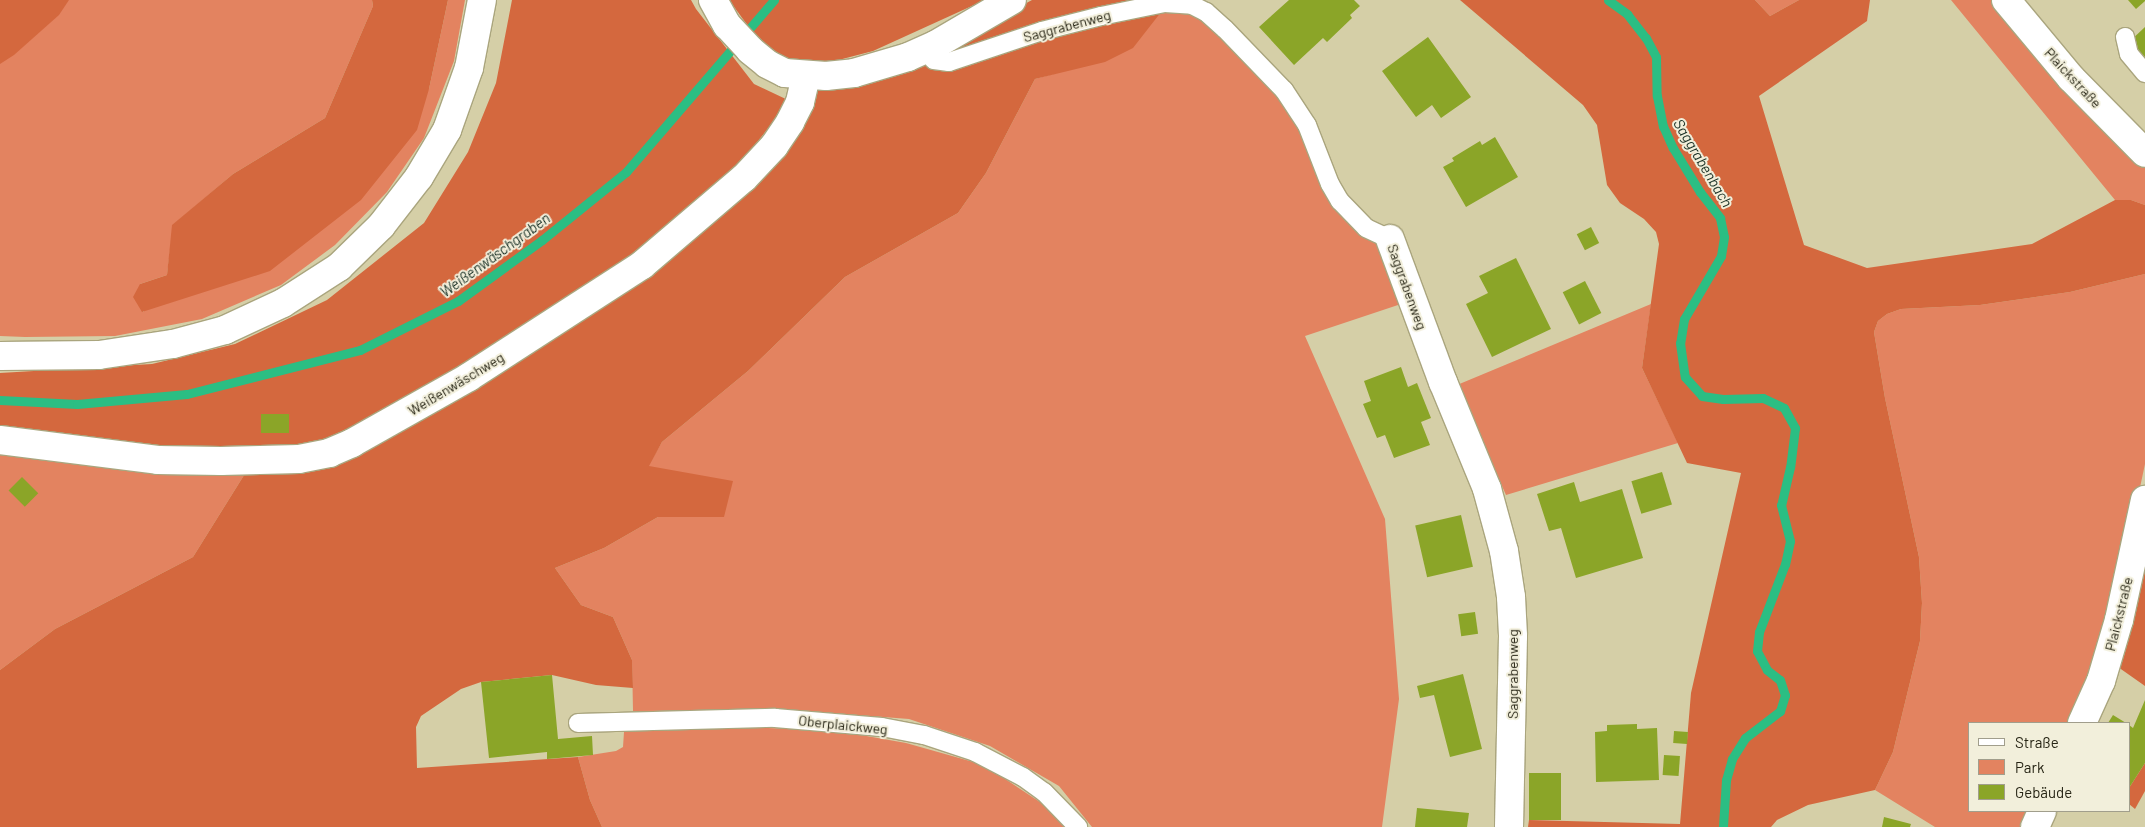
<!DOCTYPE html>
<meta charset="utf-8">
<style>
body{margin:0}
#map{position:relative;width:2145px;height:827px;overflow:hidden;background:#d5cfa7;font-family:Barlow,sans-serif}
div>[style]{position:absolute}
.green>*{inset:0;background:#e38360}
.forest>*{inset:0;background:#d4683e}
.stream>*{height:9px;margin:-4.5px;padding:0 4.5px;transform-origin:4.5px;border-radius:4.5px;background:#2bbe83}
.building>*{inset:0;background:#8ba528;transform-origin:0 0}
.roads{filter:drop-shadow(1px 0 #aaa57e) drop-shadow(-1px 0 #aaa57e) drop-shadow(0 1px #aaa57e) drop-shadow(0 -1px #aaa57e)}
.service>*{height:18px;margin:-9px;padding:0 9px;transform-origin:9px;border-radius:9px;background:#fff}
.minor>*{height:28px;margin:-14px;padding:0 14px;transform-origin:14px;border-radius:14px;background:#fff}
.tertiary>*{height:28px;margin:-14px;padding:0 14px;transform-origin:14px;border-radius:14px;background:#fff}
.secondary>*{height:28px;margin:-14px;padding:0 14px;transform-origin:14px;border-radius:14px;background:#fff}
span{translate:-50% -50%;white-space:nowrap;text-align:center;line-height:1.15;-webkit-text-stroke:4px #f2efdb;paint-order:stroke}
.street-label{font-size:14px;color:#272515}
.water-label{font-size:15px;color:#1b3126;font-style:italic}
.legend{position:absolute;left:1968px;top:722px;width:162px;height:90px;box-sizing:border-box;background:#f2efdb;border:1px solid #a19e8c;margin:0;padding:6px 9px;list-style:none;font-size:15px;color:#272515}
.legend li{display:flex;align-items:center;gap:10px;height:25px}
.legend b{width:25px;border:1px solid #a19e8c}
</style>
<div id="map">
<div class="green">
<i style="clip-path:polygon(0 0,372px 0,373px 6px,325px 118px,233px 174px,173px 225px,167px 275px,140px 284px,143px 312px,429px 89px,448px 0,465px 0,454px 61px,424px 138px,387px 192px,335px 245px,281px 285px,202px 319px,115px 336px,25px 337px,0 336px)"></i>
<i style="clip-path:polygon(1755px 0,1799px 0,1770px 16px)"></i>
<i style="clip-path:polygon(1951px 0,1993px 0,2145px 165px,2145px 205px,2131px 200px,2115px 200px)"></i>
<i style="clip-path:polygon(1165px 7px,1192px 11px,1208px 19px,1293px 110px,1363px 234px,1384px 248px,1401px 304px,1305px 336px,1385px 519px,1399px 699px,1382px 827px,1092px 827px,1059px 786px,990px 746px,909px 719px,794px 710px,633px 711px,632px 660px,613px 617px,581px 605px,555px 568px,604px 548px,658px 517px,724px 517px,648px 466px,662px 442px,748px 371px,845px 277px,958px 213px,986px 173px,1035px 79px,1064px 71px)"></i>
<i style="clip-path:polygon(2145px 274px,2145px 464px,2126px 553px,2092px 670px,2069px 723px,1969px 723px,1969px 811px,2030px 811px,2023px 827px,1935px 827px,1875px 790px,1893px 752px,1920px 641px,1922px 603px,1919px 557px,1885px 398px,1874px 332px,1878px 321px,1887px 314px,1901px 309px,1980px 305px,2070px 292px)"></i>
<i style="clip-path:polygon(1651px 304px,1642px 368px,1678px 443px,1506px 495px,1457px 385px)"></i>
<i style="clip-path:polygon(22px 451px,246px 472px,193px 557px,55px 629px,0 670px,0 455px)"></i>
<i style="clip-path:polygon(721px 726px,838px 731px,906px 743px,984px 765px,1049px 808px,1065px 827px,602px 827px,590px 800px,578px 757px,616px 751px,623px 747px,624px 732px)"></i>
</div>
<div class="forest">
<i style="clip-path:polygon(0 0,69px 0,59px 15px,14px 55px,0 64px)"></i>
<i style="clip-path:polygon(372px 0,448px 0,429px 89px,417px 130px,361px 200px,270px 271px,142px 312px,133px 297px,140px 284px,167px 275px,172px 225px,233px 174px,325px 118px,373px 6px)"></i>
<i style="clip-path:polygon(512px 0,691px 0,696px 9px,754px 84px,790px 101px,742px 161px,667px 231px,566px 304px,360px 427px,296px 448px,157px 449px,0 431px,0 373px,152px 364px,235px 344px,327px 300px,424px 223px,468px 152px,496px 83px)"></i>
<i style="clip-path:polygon(729px 0,985px 0,873px 51px,827px 63px,786px 58px,762px 45px)"></i>
<i style="clip-path:polygon(1032px 0,1164px 0,1165px 7px,1133px 48px,1105px 62px,1035px 79px,986px 173px,958px 213px,845px 277px,748px 371px,662px 442px,649px 466px,733px 481px,724px 517px,658px 517px,604px 548px,555px 568px,581px 605px,613px 617px,632px 660px,633px 688px,596px 685px,552px 675px,481px 682px,461px 689px,421px 716px,416px 727px,417px 768px,578px 757px,590px 800px,602px 827px,0 827px,0 670px,55px 629px,193px 557px,246px 472px,486px 376px,809px 112px,818px 88px,970px 34px)"></i>
<i style="clip-path:polygon(1460px 0,1755px 0,1770px 16px,1799px 0,1870px 0,1867px 21px,1759px 96px,1804px 245px,1867px 268px,2032px 244px,2115px 200px,2131px 200px,2145px 205px,2145px 274px,2070px 292px,1980px 305px,1901px 309px,1887px 314px,1878px 321px,1874px 332px,1885px 398px,1919px 557px,1922px 603px,1920px 641px,1893px 752px,1875px 790px,1808px 805px,1777px 820px,1771px 827px,1528px 827px,1529px 820px,1680px 824px,1691px 693px,1741px 473px,1687px 463px,1642px 368px,1659px 244px,1656px 232px,1644px 219px,1620px 203px,1607px 185px,1597px 125px,1583px 105px)"></i>
<i style="clip-path:polygon(2145px 553px,2145px 686px,2118px 667px,2130px 633px)"></i>
<i style="clip-path:polygon(2145px 763px,2145px 791px,2135px 809px,2129px 804px,2129px 788px)"></i>
</div>
<div class="stream">
<i style="left:1608px;top:0;width:24px;rotate:36deg"></i>
<i style="left:1627px;top:14px;width:31px;rotate:52deg"></i>
<i style="left:1646px;top:38px;width:21px;rotate:62deg"></i>
<i style="left:1656px;top:57px;width:39px;rotate:89deg"></i>
<i style="left:1657px;top:96px;width:31px;rotate:79deg"></i>
<i style="left:1663px;top:126px;width:24px;rotate:66deg"></i>
<i style="left:1673px;top:148px;width:52px;rotate:58.5deg"></i>
<i style="left:1700px;top:192px;width:33px;rotate:52deg"></i>
<i style="left:1720px;top:218px;width:19px;rotate:78deg"></i>
<i style="left:1724px;top:237px;width:19px;rotate:99deg"></i>
<i style="left:1721px;top:256px;width:73px;rotate:120.4deg"></i>
<i style="left:1684px;top:319px;width:24px;rotate:99deg"></i>
<i style="left:1680px;top:343px;width:34px;rotate:82deg"></i>
<i style="left:1685px;top:377px;width:25px;rotate:48deg"></i>
<i style="left:1702px;top:396px;width:21px;rotate:8deg"></i>
<i style="left:1723px;top:399px;width:40px;rotate:-1.4deg"></i>
<i style="left:1763px;top:398px;width:23px;rotate:25deg"></i>
<i style="left:1784px;top:408px;width:23px;rotate:61deg"></i>
<i style="left:1795px;top:428px;width:39px;rotate:97deg"></i>
<i style="left:1790px;top:467px;width:39px;rotate:103deg"></i>
<i style="left:1781px;top:505px;width:37px;rotate:76deg"></i>
<i style="left:1790px;top:541px;width:24px;rotate:102deg"></i>
<i style="left:1785px;top:564px;width:73px;rotate:110.9deg"></i>
<i style="left:1759px;top:632px;width:19px;rotate:96deg"></i>
<i style="left:1757px;top:651px;width:21px;rotate:62deg"></i>
<i style="left:1767px;top:670px;width:16px;rotate:38deg"></i>
<i style="left:1780px;top:680px;width:16px;rotate:72deg"></i>
<i style="left:1785px;top:695px;width:17px;rotate:107deg"></i>
<i style="left:1780px;top:711px;width:44px;rotate:142.4deg"></i>
<i style="left:1745px;top:738px;width:25px;rotate:122deg"></i>
<i style="left:1732px;top:759px;width:22px;rotate:106deg"></i>
<i style="left:1726px;top:780px;width:47px;rotate:93.7deg"></i>
<i style="left:0;top:400px;width:77px;rotate:3deg"></i>
<i style="left:77px;top:404px;width:110px;rotate:-5.2deg"></i>
<i style="left:187px;top:394px;width:179px;rotate:-14.3deg"></i>
<i style="left:360px;top:350px;width:110px;rotate:-26.6deg"></i>
<i style="left:458px;top:301px;width:104px;rotate:-36deg"></i>
<i style="left:542px;top:240px;width:108px;rotate:-39deg"></i>
<i style="left:626px;top:172px;width:227px;rotate:-49.3deg"></i>
</div>
<div class="building">
<i style="clip-path:polygon(1289px 0,1354px 0,1360px 6px,1350px 15px,1352px 18px,1327px 42px,1323px 38px,1294px 65px,1259px 27px)"></i>
<i style="clip-path:polygon(2128px 0,2145px 0,2145px 1px,2136px 9px)"></i>
<i style="clip-path:polygon(2145px 27px,2145px 59px,2129px 42px)"></i>
<i style="clip-path:polygon(1428px 37px,1471px 97px,1441px 118px,1432px 105px,1416px 117px,1382px 71px)"></i>
<i style="clip-path:polygon(1495px 137px,1518px 177px,1466px 207px,1443px 167px,1454px 161px,1452px 158px,1480px 141px,1482px 145px)"></i>
<i style="left:1591px;top:227px;width:18px;height:16px;rotate:63deg"></i>
<i style="clip-path:polygon(1516px 258px,1551px 329px,1492px 357px,1466px 304px,1488px 293px,1479px 276px)"></i>
<i style="left:1585px;top:281px;width:36px;height:25px;rotate:63deg"></i>
<i style="clip-path:polygon(1401px 367px,1408px 387px,1417px 383px,1431px 418px,1421px 422px,1430px 445px,1394px 458px,1385px 435px,1377px 438px,1363px 404px,1371px 401px,1364px 381px)"></i>
<i style="left:261px;top:414px;width:28px;height:19px"></i>
<i style="left:1662px;top:472px;width:34px;height:32px;rotate:73deg"></i>
<i style="left:22px;top:477px;width:23px;height:19px;rotate:45deg"></i>
<i style="clip-path:polygon(1574px 482px,1580px 502px,1622px 489px,1643px 558px,1576px 578px,1561px 528px,1549px 531px,1537px 494px)"></i>
<i style="left:1461px;top:515px;width:53px;height:47px;rotate:77deg"></i>
<i style="left:1475px;top:612px;width:22px;height:17px;rotate:82deg"></i>
<i style="clip-path:polygon(1463px 674px,1482px 749px,1450px 757px,1434px 695px,1420px 698px,1417px 686px)"></i>
<i style="clip-path:polygon(552px 675px,558px 739px,592px 736px,593px 755px,547px 759px,547px 752px,489px 758px,481px 682px)"></i>
<i style="clip-path:polygon(2145px 700px,2145px 763px,2129px 788px,2129px 725px,2133px 728px)"></i>
<i style="clip-path:polygon(2113px 715px,2126px 723px,2108px 723px)"></i>
<i style="clip-path:polygon(1637px 724px,1637px 729px,1657px 728px,1659px 780px,1596px 782px,1595px 732px,1607px 731px,1607px 725px)"></i>
<i style="left:1674px;top:731px;width:14px;height:12px;rotate:4deg"></i>
<i style="left:1664px;top:755px;width:16px;height:20px;rotate:4deg"></i>
<i style="left:1529px;top:773px;width:32px;height:47px"></i>
<i style="clip-path:polygon(1417px 808px,1469px 813px,1467px 827px,1415px 827px)"></i>
<i style="clip-path:polygon(1884px 817px,1911px 824px,1910px 827px,1882px 827px)"></i>
</div>
<div class="roads">
<div class="service">
<i style="left:2125px;top:37px;width:17px;rotate:77deg"></i>
<i style="left:2129px;top:54px;width:25px;rotate:50deg"></i>
<i style="left:925px;top:49px;width:14px;rotate:51deg"></i>
<i style="left:934px;top:60px;width:15px;rotate:8deg"></i>
<i style="left:949px;top:62px;width:98px;rotate:-18.4deg"></i>
<i style="left:1042px;top:31px;width:61px;rotate:-14.3deg"></i>
<i style="left:1101px;top:16px;width:65px;rotate:-11.5deg"></i>
<i style="left:1165px;top:3px;width:27px;rotate:4deg"></i>
<i style="left:1192px;top:5px;width:16px;rotate:27deg"></i>
<i style="left:1206px;top:12px;width:25px;rotate:42deg"></i>
<i style="left:1225px;top:29px;width:85px;rotate:46deg"></i>
<i style="left:1284px;top:90px;width:42px;rotate:56.7deg"></i>
<i style="left:1307px;top:125px;width:63px;rotate:68.7deg"></i>
<i style="left:1330px;top:184px;width:20px;rotate:60deg"></i>
<i style="left:1340px;top:201px;width:37px;rotate:46deg"></i>
<i style="left:1366px;top:228px;width:26px;rotate:25deg"></i>
<i style="left:578px;top:723px;width:197px;rotate:-1.5deg"></i>
<i style="left:775px;top:718px;width:107px;rotate:4.8deg"></i>
<i style="left:882px;top:727px;width:43px;rotate:10.8deg"></i>
<i style="left:924px;top:735px;width:54px;rotate:18.4deg"></i>
<i style="left:975px;top:752px;width:54px;rotate:27.5deg"></i>
<i style="left:1023px;top:777px;width:26px;rotate:36deg"></i>
<i style="left:1044px;top:792px;width:49px;rotate:45.8deg"></i>
</div>
<div class="minor">
<i style="left:2006px;top:0;width:102px;rotate:50.2deg"></i>
<i style="left:2071px;top:78px;width:105px;rotate:45.4deg"></i>
<i style="left:1390px;top:239px;width:153px;rotate:69.7deg"></i>
<i style="left:1443px;top:382px;width:116px;rotate:67.6deg"></i>
<i style="left:1487px;top:489px;width:64px;rotate:74.7deg"></i>
<i style="left:1504px;top:551px;width:47px;rotate:81.3deg"></i>
<i style="left:1511px;top:597px;width:39px;rotate:87deg"></i>
<i style="left:1513px;top:636px;width:191px;rotate:91.2deg"></i>
<i style="left:0;top:440px;width:159px;rotate:7.2deg"></i>
<i style="left:158px;top:460px;width:63px;rotate:0.9deg"></i>
<i style="left:221px;top:461px;width:78px;rotate:-1.5deg"></i>
<i style="left:299px;top:459px;width:31px;rotate:-11deg"></i>
<i style="left:329px;top:453px;width:25px;rotate:-23deg"></i>
<i style="left:352px;top:443px;width:134px;rotate:-29.4deg"></i>
<i style="left:469px;top:377px;width:206px;rotate:-32.9deg"></i>
<i style="left:642px;top:265px;width:134px;rotate:-40.5deg"></i>
<i style="left:744px;top:178px;width:44px;rotate:-46.8deg"></i>
<i style="left:774px;top:146px;width:29px;rotate:-56deg"></i>
<i style="left:790px;top:122px;width:22px;rotate:-63deg"></i>
<i style="left:800px;top:102px;width:27px;rotate:-77deg"></i>
<i style="left:2082px;top:723px;width:46px;rotate:-65.7deg"></i>
<i style="left:2101px;top:681px;width:64px;rotate:-73.6deg"></i>
<i style="left:2119px;top:620px;width:123px;rotate:-77.8deg"></i>
<i style="left:2035px;top:827px;width:17px;rotate:-66deg"></i>
</div>
<div class="tertiary">
<i style="left:713px;top:0;width:29px;rotate:61deg"></i>
<i style="left:727px;top:25px;width:34px;rotate:47deg"></i>
<i style="left:750px;top:50px;width:22px;rotate:39deg"></i>
<i style="left:767px;top:64px;width:20px;rotate:27deg"></i>
<i style="left:785px;top:73px;width:41px;rotate:4.2deg"></i>
<i style="left:826px;top:76px;width:28px;rotate:-6deg"></i>
<i style="left:854px;top:73px;width:56px;rotate:-16.5deg"></i>
<i style="left:908px;top:57px;width:30px;rotate:-24deg"></i>
<i style="left:935px;top:45px;width:89px;rotate:-30.3deg"></i>
</div>
<div class="secondary">
<i style="left:0;top:356px;width:99px;rotate:-0.6deg"></i>
<i style="left:99px;top:355px;width:75px;rotate:-8.5deg"></i>
<i style="left:173px;top:344px;width:54px;rotate:-15.1deg"></i>
<i style="left:225px;top:330px;width:64px;rotate:-25deg"></i>
<i style="left:283px;top:303px;width:67px;rotate:-32.7deg"></i>
<i style="left:339px;top:267px;width:59px;rotate:-44.3deg"></i>
<i style="left:381px;top:226px;width:62px;rotate:-52.2deg"></i>
<i style="left:419px;top:177px;width:55px;rotate:-59.2deg"></i>
<i style="left:447px;top:130px;width:66px;rotate:-70.5deg"></i>
<i style="left:469px;top:68px;width:69px;rotate:-79.2deg"></i>
</div>
</div>
<div class="street-label">
<span style="left:1067px;top:26px;rotate:-15deg">Saggrabenweg</span>
<span style="left:2073px;top:78px;rotate:47deg">Plaickstraße</span>
<span style="left:1407px;top:287px;rotate:70deg">Saggrabenweg</span>
<span style="left:456px;top:384px;rotate:-31deg">Weißenwäschweg</span>
<span style="left:2119px;top:614px;rotate:-76deg">Plaickstraße</span>
<span style="left:1513px;top:674px;rotate:-90deg">Saggrabenweg</span>
<span style="left:843px;top:725px;rotate:6deg">Oberplaickweg</span>
</div>
<div class="water-label">
<span style="left:1703px;top:163px;rotate:59deg">Saggrabenbach</span>
<span style="left:495px;top:255px;rotate:-36deg">Weißenwäschgraben</span>
</div>
<ul class="legend">
<li><b style="height:6px;background:#fff"></b>Straße</li>
<li><b style="height:14px;background:#e38360"></b>Park</li>
<li><b style="height:14px;background:#8ba528"></b>Gebäude</li>
</ul>
</div>
